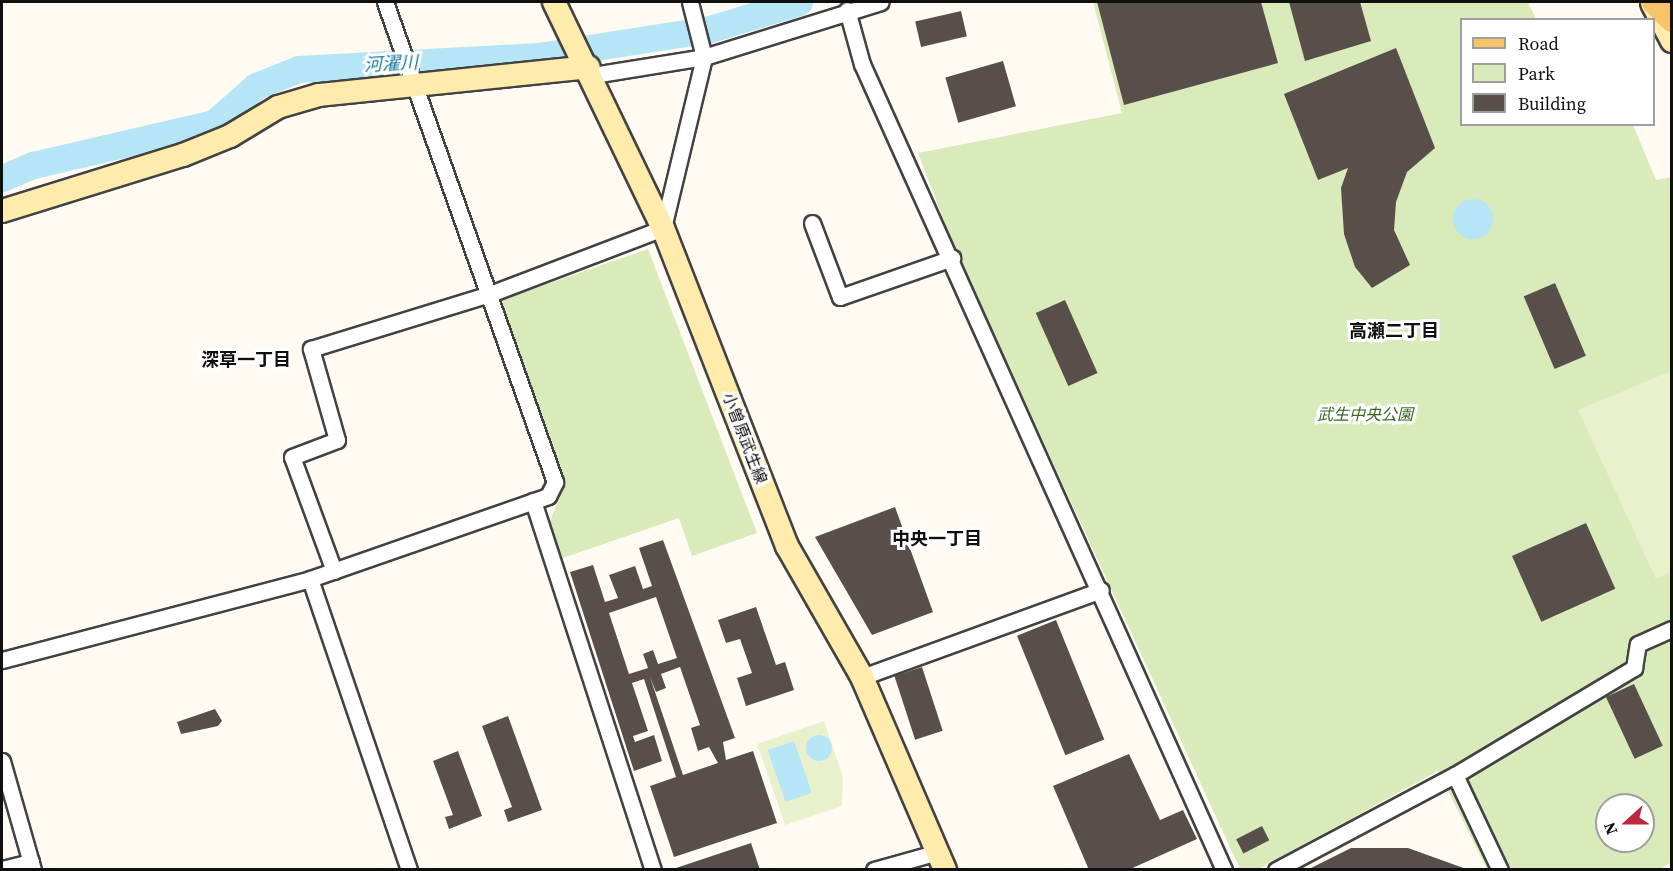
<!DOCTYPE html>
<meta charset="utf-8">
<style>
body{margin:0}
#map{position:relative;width:1673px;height:871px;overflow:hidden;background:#fffbf2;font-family:"Source Serif 4","Noto Sans JP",serif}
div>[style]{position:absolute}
.green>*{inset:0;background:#d9eabb}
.pitch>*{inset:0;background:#e9f1cc}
.water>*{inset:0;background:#b6e6f6;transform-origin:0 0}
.round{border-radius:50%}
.river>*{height:27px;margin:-13.5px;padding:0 13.5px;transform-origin:13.5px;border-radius:13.5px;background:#b6e6f6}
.building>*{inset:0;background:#584f4b;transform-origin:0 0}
.roads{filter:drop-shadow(2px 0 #424242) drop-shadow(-2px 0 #424242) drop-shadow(0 2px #424242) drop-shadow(0 -2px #424242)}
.street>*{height:15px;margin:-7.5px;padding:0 7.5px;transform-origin:7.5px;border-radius:7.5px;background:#fff}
.secondary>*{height:22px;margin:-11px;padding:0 11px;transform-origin:11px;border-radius:11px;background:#ffecad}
.primary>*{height:24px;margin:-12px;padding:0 12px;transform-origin:12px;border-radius:12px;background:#f8c468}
span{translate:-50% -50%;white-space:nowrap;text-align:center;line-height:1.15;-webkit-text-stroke:6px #fff;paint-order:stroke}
.park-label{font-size:16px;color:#37681f;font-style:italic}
.street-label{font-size:16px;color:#0f0f0f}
.water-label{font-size:18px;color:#1776a2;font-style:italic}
.neighbourhood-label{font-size:18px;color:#0f0f0f;font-weight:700}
.frame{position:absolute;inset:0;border:3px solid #0f0f0f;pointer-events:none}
.legend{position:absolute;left:1460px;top:18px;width:195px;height:108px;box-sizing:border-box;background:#fff;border:2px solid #9f9f9f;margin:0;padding:8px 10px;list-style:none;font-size:18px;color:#0f0f0f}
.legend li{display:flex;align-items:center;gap:12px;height:30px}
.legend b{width:30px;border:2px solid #9f9f9f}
.north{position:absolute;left:1595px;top:793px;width:60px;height:60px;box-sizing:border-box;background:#fff;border:2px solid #9f9f9f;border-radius:50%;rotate:249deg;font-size:16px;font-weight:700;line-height:24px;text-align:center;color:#0f0f0f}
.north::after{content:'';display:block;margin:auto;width:21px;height:27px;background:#c02640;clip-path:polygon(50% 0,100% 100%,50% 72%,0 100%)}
</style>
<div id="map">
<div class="green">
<i style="clip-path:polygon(evenodd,1093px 2px,1528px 2px,1536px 19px,1462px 20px,1462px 124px,1633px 125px,1656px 180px,1671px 177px,1671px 863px,1658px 870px,1487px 869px,1438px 771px,1259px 869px,1240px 869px,956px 252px,918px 153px,1122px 113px,1093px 2px,1607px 805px,1643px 805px,1643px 841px,1607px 841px,1607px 805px)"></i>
<i style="clip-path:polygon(648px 249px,757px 533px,692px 556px,679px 518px,560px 559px,549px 524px,564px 485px,499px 308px,504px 299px)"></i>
</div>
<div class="pitch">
<i style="clip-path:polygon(1671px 371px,1671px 572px,1656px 579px,1578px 410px)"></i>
<i style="clip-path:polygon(824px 721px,843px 777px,842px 806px,785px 825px,757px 744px)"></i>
</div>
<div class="water">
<i class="round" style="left:1453px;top:199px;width:40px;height:40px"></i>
<i class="round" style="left:806px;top:735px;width:26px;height:26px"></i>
<i style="left:794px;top:741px;width:55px;height:28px;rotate:71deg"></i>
</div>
<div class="river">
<i style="left:2px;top:178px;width:34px;rotate:-23deg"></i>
<i style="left:33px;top:165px;width:186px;rotate:-13.1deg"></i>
<i style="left:214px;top:123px;width:56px;rotate:-41.4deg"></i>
<i style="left:256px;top:86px;width:45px;rotate:-22deg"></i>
<i style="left:298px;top:69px;width:240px;rotate:-3.1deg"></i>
<i style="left:538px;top:56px;width:174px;rotate:-8.9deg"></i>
<i style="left:710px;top:29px;width:93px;rotate:-16.9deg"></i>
</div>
<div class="building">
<i style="clip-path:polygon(1097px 2px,1261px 2px,1278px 63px,1124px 105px)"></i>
<i style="clip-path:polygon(1289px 2px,1360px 2px,1371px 41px,1305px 61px)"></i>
<i style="left:961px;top:11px;width:26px;height:47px;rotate:77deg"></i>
<i style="clip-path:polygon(1396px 48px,1435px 148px,1407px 172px,1396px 202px,1394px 230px,1410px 265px,1372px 288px,1355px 267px,1344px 234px,1341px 188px,1348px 168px,1318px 180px,1284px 94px)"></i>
<i style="left:1003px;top:61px;width:47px;height:60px;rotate:74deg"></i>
<i style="left:1555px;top:283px;width:79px;height:34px;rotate:67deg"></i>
<i style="left:1065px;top:300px;width:80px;height:32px;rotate:66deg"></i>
<i style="clip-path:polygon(895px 507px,933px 612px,872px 635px,815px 537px)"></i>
<i style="left:1586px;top:523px;width:72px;height:81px;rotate:66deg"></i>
<i style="clip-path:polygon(evenodd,663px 540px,735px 738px,723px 742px,726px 760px,753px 751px,777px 823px,674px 857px,650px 786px,676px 777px,644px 679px,632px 683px,648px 731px,633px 736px,635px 742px,654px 735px,662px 761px,634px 771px,570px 572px,593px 565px,605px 602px,618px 598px,609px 575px,635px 566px,643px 589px,652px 586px,639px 548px,663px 540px,656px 597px,677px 658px,658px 664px,653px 650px,643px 654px,648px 668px,629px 674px,609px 613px,656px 597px,663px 540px,680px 667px,700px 725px,691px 728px,698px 751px,709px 747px,718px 763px,683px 775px,650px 677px,656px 692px,666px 688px,661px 674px,680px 667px)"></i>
<i style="clip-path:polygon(756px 607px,776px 665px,785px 662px,794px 690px,746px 706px,737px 678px,752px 673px,740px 639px,726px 643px,718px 620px)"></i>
<i style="left:1056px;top:620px;width:129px;height:42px;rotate:68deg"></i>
<i style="left:922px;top:667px;width:67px;height:29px;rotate:72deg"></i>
<i style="left:1634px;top:684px;width:68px;height:31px;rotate:65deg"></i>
<i style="clip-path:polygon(215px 709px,222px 721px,218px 726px,181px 734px,177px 722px)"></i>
<i style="clip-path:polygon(508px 716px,542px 810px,508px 822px,504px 810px,512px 807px,482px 726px)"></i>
<i style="clip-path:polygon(458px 751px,482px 816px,449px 829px,445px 817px,453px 815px,433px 761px)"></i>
<i style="clip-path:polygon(1129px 754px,1160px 820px,1183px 810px,1197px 839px,1128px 870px,1089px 870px,1053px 786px)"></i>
<i style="left:1262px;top:826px;width:16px;height:29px;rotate:63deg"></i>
<i style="clip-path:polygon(751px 843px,760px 870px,673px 870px,673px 869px)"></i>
<i style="clip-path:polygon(1351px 848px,1408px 848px,1469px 870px,1307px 870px)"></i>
</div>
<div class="roads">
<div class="street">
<i style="left:847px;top:10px;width:56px;rotate:74.5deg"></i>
<i style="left:862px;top:64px;width:884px;rotate:65.81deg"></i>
<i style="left:593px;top:75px;width:112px;rotate:-9.2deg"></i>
<i style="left:704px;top:57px;width:185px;rotate:-17.3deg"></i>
<i style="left:812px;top:223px;width:79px;rotate:69.3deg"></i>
<i style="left:840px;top:297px;width:119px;rotate:-19.2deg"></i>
<i style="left:533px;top:501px;width:388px;rotate:72deg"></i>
<i style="left:334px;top:571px;width:121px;rotate:-110.2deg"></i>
<i style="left:292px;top:457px;width:48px;rotate:-20.7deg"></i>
<i style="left:337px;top:440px;width:95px;rotate:-105.9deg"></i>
<i style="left:311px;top:349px;width:184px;rotate:-17.1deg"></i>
<i style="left:487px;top:295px;width:188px;rotate:-20.8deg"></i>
<i style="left:663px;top:228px;width:176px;rotate:-76.5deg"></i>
<i style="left:704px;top:57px;width:57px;rotate:-104.3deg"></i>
<i style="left:310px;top:579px;width:307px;rotate:71.2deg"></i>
<i style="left:2px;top:660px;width:318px;rotate:-14.7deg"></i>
<i style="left:310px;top:579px;width:252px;rotate:-19.2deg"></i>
<i style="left:548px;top:496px;width:16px;rotate:-63deg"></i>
<i style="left:555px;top:482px;width:509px;rotate:-109.5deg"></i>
<i style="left:862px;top:677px;width:254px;rotate:-20deg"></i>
<i style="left:2px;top:761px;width:113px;rotate:74.1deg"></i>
<i style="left:1455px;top:775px;width:105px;rotate:64.7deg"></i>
<i style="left:2px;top:869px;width:30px;rotate:-14deg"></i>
<i style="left:874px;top:870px;width:66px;rotate:-15.7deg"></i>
<i style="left:1276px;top:870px;width:203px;rotate:-28deg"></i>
<i style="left:1455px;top:775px;width:209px;rotate:-30.9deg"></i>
<i style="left:1634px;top:668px;width:24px;rotate:-81deg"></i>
<i style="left:1638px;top:644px;width:37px;rotate:-24deg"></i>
</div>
<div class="secondary">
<i style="left:554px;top:2px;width:251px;rotate:64.3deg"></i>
<i style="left:663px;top:228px;width:341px;rotate:68.7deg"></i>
<i style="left:787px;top:546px;width:151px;rotate:60.2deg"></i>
<i style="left:862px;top:677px;width:210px;rotate:66.7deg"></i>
<i style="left:1652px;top:3px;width:43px;rotate:62.2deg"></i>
<i style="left:2px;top:211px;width:189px;rotate:-17.2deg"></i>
<i style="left:183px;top:155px;width:51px;rotate:-22deg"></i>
<i style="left:230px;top:136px;width:56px;rotate:-31.1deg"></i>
<i style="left:278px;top:107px;width:43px;rotate:-16.3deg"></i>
<i style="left:319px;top:95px;width:271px;rotate:-5.9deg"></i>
</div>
<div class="primary">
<i style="left:1654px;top:2px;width:25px;rotate:45deg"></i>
</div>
</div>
<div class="park-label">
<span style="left:1365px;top:414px">武生中央公園</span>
</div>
<div class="street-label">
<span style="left:745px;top:438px;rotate:69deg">小曽原武生線</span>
</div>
<div class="water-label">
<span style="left:391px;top:64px;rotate:-3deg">河濯川</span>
</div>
<div class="neighbourhood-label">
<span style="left:1394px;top:331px">高瀬二丁目</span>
<span style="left:246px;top:360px">深草一丁目</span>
<span style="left:937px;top:539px">中央一丁目</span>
</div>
<div class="frame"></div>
<ul class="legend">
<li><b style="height:8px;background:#f8c468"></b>Road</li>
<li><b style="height:16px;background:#d9eabb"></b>Park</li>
<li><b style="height:16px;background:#584f4b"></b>Building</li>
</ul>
<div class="north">N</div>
</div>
